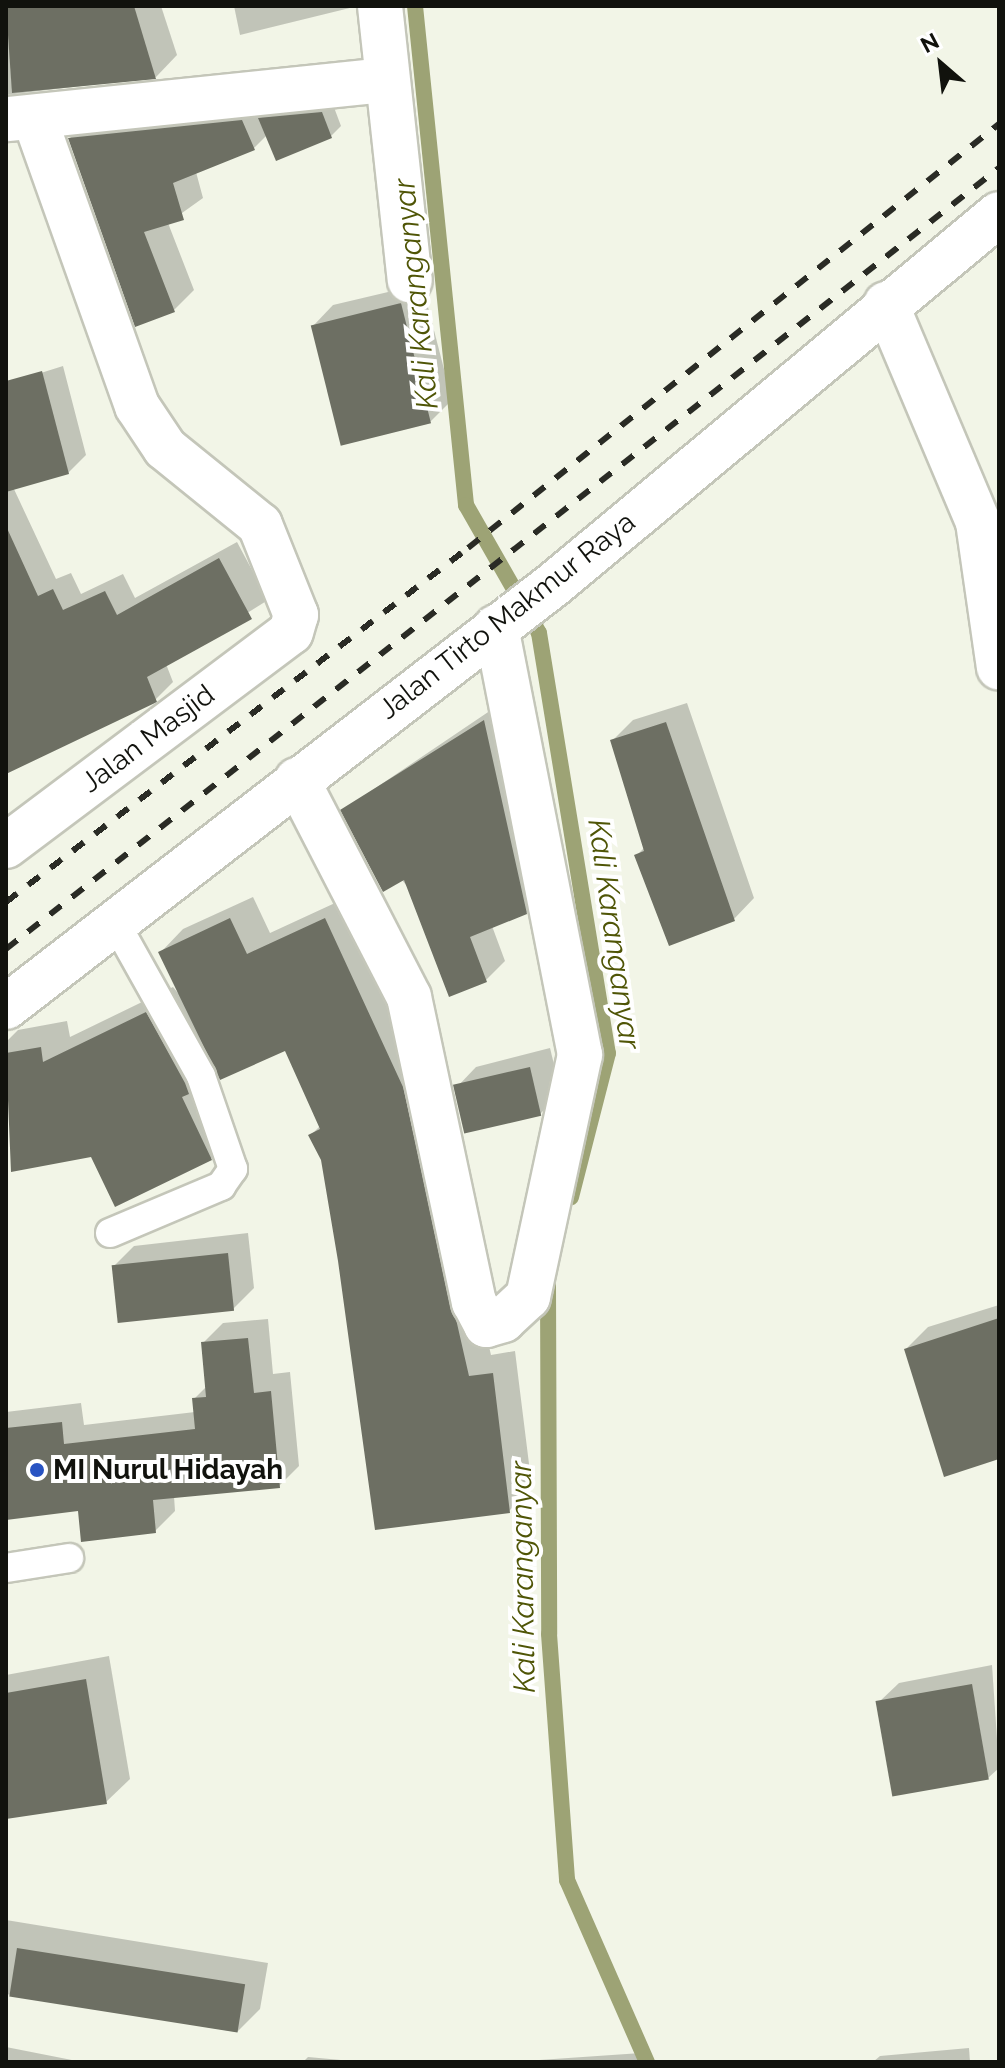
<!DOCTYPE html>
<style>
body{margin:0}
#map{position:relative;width:1005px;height:2068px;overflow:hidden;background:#f2f5e7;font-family:Raleway,sans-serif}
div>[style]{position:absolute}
.shadow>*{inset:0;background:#0003}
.stream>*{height:16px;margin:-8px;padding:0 8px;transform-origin:8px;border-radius:8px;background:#9da375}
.building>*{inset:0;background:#6d6f63;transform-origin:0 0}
.roads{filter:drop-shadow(2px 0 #c4c6b9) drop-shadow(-2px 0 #c4c6b9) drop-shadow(0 2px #c4c6b9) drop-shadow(0 -2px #c4c6b9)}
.lane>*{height:28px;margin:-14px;padding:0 14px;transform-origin:14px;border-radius:14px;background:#fff}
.street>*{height:44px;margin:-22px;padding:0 22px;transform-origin:22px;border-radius:22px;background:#fff}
.rail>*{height:6px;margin-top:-3px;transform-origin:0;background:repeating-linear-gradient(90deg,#2a2b25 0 14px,transparent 0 28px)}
.dots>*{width:22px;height:22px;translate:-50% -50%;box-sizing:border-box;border:4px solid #fff;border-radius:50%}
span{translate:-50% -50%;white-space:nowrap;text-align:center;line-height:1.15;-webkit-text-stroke:8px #fff;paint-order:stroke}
.street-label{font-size:28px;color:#11120d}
.poi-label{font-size:28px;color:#11120d;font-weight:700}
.left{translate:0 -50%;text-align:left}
.water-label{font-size:30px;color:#4f5506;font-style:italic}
.frame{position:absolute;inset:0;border:8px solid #11120d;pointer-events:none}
.north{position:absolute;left:901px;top:24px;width:80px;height:80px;-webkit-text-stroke:6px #fff;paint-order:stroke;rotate:332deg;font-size:22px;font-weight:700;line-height:32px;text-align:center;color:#11120d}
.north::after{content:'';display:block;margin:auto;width:28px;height:36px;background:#11120d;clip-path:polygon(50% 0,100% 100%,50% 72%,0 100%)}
</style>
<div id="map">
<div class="shadow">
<i style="clip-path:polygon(6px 6px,161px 6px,177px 55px,156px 77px,6px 95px)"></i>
<i style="clip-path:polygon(234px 6px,358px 6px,240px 35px)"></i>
<i style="clip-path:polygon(332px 102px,341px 126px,331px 136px,267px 135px,254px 148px,196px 172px,203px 198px,168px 223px,194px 290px,174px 310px,70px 138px,90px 118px)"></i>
<i style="clip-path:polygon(422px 284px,452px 400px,431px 421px,344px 443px,313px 326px,333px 305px)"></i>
<i style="clip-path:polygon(63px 366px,86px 455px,68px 473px,13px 487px,56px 579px,71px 573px,81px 594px,123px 574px,135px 598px,237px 542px,268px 600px,166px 664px,173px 682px,155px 700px,6px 771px,6px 384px)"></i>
<i style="clip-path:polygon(503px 702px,545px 893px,526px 913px,492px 926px,505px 961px,486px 980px,343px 810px)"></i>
<i style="clip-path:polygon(687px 703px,754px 898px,734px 919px,636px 856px,645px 847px,612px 741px,633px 720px)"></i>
<i style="clip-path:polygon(253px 897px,270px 933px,348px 897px,424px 1063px,491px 1355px,515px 1351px,532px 1488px,509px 1511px,340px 1261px,323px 1160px,311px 1135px,321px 1125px,286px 1048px,209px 1072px,237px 1132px,211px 1159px,92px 1155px,13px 1169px,6px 1042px,18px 1030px,67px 1021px,70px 1037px,173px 987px,183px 999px,161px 952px,183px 929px)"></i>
<i style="clip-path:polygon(550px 1048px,561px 1093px,540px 1114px,456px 1088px,476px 1067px)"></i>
<i style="clip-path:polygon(248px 1233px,254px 1288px,233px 1309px,114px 1266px,134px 1246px)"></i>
<i style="clip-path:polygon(999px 1305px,999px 1457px,906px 1349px,928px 1327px)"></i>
<i style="clip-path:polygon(268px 1319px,273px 1374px,290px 1372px,299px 1466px,279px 1486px,174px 1496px,175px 1511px,155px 1531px,80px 1509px,6px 1518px,6px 1412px,81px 1403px,84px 1425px,195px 1412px,194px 1399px,207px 1386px,203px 1343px,223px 1323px)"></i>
<i style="clip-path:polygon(109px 1656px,130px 1779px,106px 1802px,6px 1817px,6px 1675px)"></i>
<i style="clip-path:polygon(992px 1665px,999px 1768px,988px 1778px,878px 1703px,899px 1683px)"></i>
<i style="clip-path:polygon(6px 1920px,268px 1963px,260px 2009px,237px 2032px,6px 1994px)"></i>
<i style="clip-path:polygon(6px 2047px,82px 2062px,6px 2062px)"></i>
<i style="clip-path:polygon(969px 2048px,970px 2062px,873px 2062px,880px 2056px)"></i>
<i style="clip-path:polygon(641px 2053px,642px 2062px,510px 2062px)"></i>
<i style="clip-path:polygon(308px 2057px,363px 2062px,303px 2062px)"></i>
</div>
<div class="stream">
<i style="left:415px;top:6px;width:502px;rotate:84.16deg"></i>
<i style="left:466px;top:505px;width:147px;rotate:60.3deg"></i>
<i style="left:539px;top:633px;width:426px;rotate:80.7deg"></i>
<i style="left:608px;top:1053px;width:149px;rotate:104.4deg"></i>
<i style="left:548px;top:1285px;width:349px;rotate:89.8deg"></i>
<i style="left:549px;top:1634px;width:247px;rotate:85.8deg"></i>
<i style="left:567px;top:1880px;width:199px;rotate:66.3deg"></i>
</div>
<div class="building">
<i style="clip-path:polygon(6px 6px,134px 6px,156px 79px,12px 93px)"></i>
<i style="clip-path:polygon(322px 112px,332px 138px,276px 161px,258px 118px)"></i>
<i style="clip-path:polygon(242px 120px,255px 150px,173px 183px,184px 220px,144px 232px,175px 312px,135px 327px,68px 138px)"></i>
<i style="left:401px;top:303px;width:124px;height:93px;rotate:76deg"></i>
<i style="clip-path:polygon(42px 371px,69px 474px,6px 492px,6px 381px)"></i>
<i style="clip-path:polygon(6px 526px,38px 596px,53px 589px,63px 610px,105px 591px,117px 615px,219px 558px,252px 619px,147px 677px,157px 702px,6px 774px)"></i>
<i style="clip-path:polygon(484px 720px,527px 914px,470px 937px,487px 982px,449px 997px,404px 880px,383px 892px,340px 810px)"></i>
<i style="clip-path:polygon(666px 722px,735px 921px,669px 946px,634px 855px,644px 851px,610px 740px)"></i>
<i style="clip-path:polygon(230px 918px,247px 954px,325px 918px,403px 1087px,469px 1376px,493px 1373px,510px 1513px,375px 1530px,338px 1261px,321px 1160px,308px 1135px,320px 1129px,285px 1051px,220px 1080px,158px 952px)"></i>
<i style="clip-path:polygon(146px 1012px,185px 1083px,189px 1094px,182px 1097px,212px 1160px,115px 1207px,91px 1157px,11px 1172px,6px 1053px,41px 1047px,43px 1062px)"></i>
<i style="left:530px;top:1067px;width:50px;height:79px;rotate:77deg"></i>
<i style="left:228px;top:1253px;width:58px;height:117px;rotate:84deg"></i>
<i style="clip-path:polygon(999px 1318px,999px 1459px,944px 1477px,904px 1349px)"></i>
<i style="clip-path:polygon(248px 1338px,254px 1393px,271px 1391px,280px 1488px,153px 1500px,156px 1533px,81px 1542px,78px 1511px,6px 1520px,6px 1428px,62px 1422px,64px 1444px,195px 1429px,192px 1398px,206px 1397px,201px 1342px)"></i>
<i style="clip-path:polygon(86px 1679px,107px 1804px,6px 1819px,6px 1693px)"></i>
<i style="left:972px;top:1684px;width:97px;height:98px;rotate:80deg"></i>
<i style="left:17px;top:1948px;width:231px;height:49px;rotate:9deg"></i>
</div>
<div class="roads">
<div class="lane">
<i style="left:110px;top:1233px;width:121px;rotate:-22.9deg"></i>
<i style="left:221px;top:1186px;width:21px;rotate:-55deg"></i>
<i style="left:233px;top:1169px;width:98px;rotate:-109deg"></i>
<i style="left:201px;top:1076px;width:176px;rotate:-119.2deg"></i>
<i style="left:6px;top:1568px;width:64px;rotate:-9deg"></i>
</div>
<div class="street">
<i style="left:380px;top:6px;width:276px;rotate:83.8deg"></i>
<i style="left:8px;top:119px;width:380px;rotate:-5.9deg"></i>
<i style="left:886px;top:304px;width:237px;rotate:67.1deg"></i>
<i style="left:978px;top:522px;width:147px;rotate:81.8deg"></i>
<i style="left:297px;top:780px;width:244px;rotate:62.7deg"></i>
<i style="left:409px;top:997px;width:312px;rotate:78deg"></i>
<i style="left:474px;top:1302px;width:26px;rotate:62deg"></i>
<i style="left:486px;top:1325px;width:18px;rotate:-16deg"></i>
<i style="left:503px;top:1320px;width:34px;rotate:-43deg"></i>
<i style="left:528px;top:1297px;width:248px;rotate:-77.9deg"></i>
<i style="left:580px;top:1055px;width:436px;rotate:-101.1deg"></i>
<i style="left:6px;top:846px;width:356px;rotate:-36.9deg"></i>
<i style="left:291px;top:632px;width:18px;rotate:-74deg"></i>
<i style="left:296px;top:615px;width:97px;rotate:-111.8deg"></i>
<i style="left:260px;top:525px;width:122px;rotate:-141deg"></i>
<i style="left:165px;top:448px;width:50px;rotate:-123.7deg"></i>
<i style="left:137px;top:406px;width:304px;rotate:-109.6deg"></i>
<i style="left:6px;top:1007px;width:691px;rotate:-37.65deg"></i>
<i style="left:553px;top:585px;width:580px;rotate:-39.75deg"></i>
</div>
</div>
<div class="rail">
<i style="left:6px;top:902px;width:582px;rotate:-37.46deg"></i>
<i style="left:468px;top:548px;width:680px;rotate:-38.61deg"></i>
<i style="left:6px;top:949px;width:1263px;rotate:-38.19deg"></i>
</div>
<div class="dots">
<i style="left:37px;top:1470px;background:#2853c2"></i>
</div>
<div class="street-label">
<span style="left:507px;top:616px;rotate:-38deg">Jalan Tirto Makmur Raya</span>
<span style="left:148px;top:739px;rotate:-37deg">Jalan Masjid</span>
</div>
<div class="poi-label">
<span class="left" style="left:53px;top:1470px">MI Nurul Hidayah</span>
</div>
<div class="water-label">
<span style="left:416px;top:294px;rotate:-96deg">Kali Karanganyar</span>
<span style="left:614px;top:934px;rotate:82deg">Kali Karanganyar</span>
<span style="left:523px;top:1577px;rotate:-91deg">Kali Karanganyar</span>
</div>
<div class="frame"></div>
<div class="north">N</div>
</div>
